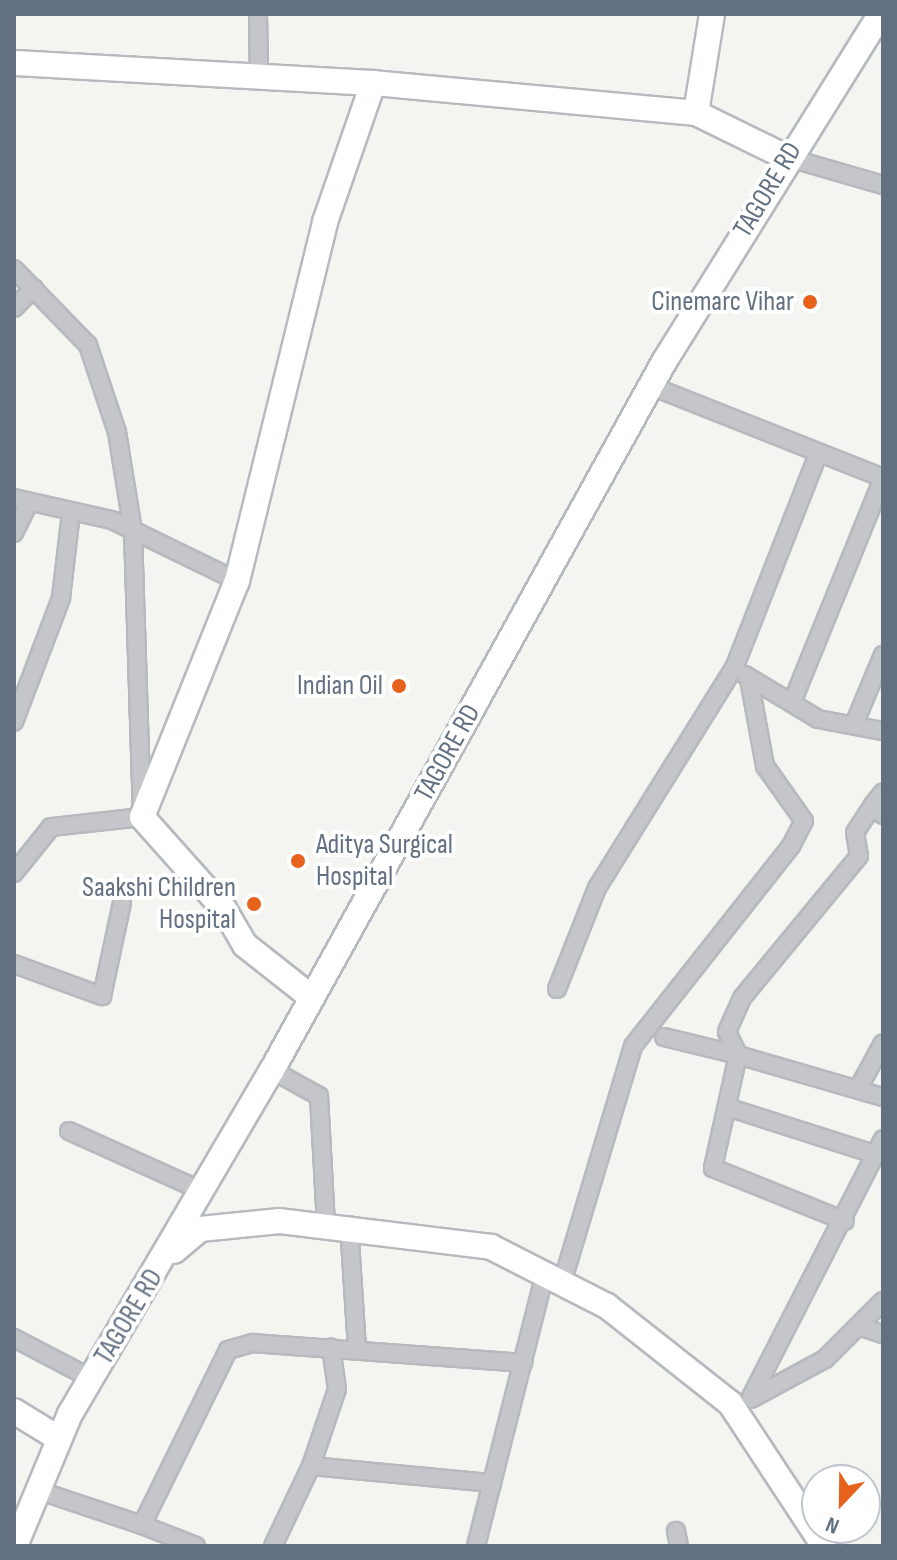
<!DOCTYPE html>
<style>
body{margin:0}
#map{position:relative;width:897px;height:1560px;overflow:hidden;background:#f4f4f0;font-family:"Sofia Sans Condensed",sans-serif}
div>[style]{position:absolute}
.roads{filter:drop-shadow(2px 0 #b6b9be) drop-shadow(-2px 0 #b6b9be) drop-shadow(0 2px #b6b9be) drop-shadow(0 -2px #b6b9be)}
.street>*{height:16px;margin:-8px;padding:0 8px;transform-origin:8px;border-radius:8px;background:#c4c6ca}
.secondary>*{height:24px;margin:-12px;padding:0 12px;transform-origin:12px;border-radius:12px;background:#fff}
.dots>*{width:22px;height:22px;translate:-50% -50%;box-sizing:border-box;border:4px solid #fff;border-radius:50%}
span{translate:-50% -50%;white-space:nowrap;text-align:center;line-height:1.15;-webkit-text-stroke:8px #fff;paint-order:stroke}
.street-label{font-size:28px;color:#627082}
.poi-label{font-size:28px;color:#627082}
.right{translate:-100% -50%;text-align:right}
.left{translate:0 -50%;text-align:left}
.frame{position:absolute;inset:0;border:16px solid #627082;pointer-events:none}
.north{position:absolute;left:801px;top:1464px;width:80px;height:80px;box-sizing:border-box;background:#fff;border:2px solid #c0c6cd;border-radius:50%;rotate:202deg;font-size:22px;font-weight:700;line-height:32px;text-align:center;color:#627082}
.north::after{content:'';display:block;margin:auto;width:28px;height:36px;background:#e7631d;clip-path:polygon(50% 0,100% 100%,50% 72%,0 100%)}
</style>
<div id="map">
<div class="roads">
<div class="street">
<i style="left:258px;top:14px;width:66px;rotate:89.1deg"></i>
<i style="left:786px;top:157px;width:101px;rotate:16.1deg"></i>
<i style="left:14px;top:269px;width:106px;rotate:45.8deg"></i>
<i style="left:88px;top:345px;width:92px;rotate:71.6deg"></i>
<i style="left:117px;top:432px;width:100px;rotate:80.8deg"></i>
<i style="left:133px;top:531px;width:286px;rotate:88.2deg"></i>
<i style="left:142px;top:817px;width:92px;rotate:173.7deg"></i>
<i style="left:51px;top:827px;width:59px;rotate:128.8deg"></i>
<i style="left:14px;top:308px;width:28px;rotate:-45deg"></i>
<i style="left:651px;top:386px;width:250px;rotate:21.6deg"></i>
<i style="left:14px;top:498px;width:100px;rotate:12.7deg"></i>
<i style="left:112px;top:520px;width:139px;rotate:26deg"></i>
<i style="left:14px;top:533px;width:34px;rotate:-64deg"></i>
<i style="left:745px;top:675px;width:85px;rotate:31.1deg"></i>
<i style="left:818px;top:719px;width:66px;rotate:10.5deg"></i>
<i style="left:793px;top:700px;width:240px;rotate:-67.9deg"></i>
<i style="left:14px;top:722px;width:133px;rotate:-69.2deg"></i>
<i style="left:61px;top:598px;width:86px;rotate:-83.3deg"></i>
<i style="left:855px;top:722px;width:73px;rotate:-67.3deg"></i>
<i style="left:873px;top:805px;width:16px;rotate:-52deg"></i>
<i style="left:883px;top:815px;width:14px;rotate:-135deg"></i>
<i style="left:873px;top:805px;width:33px;rotate:123deg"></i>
<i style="left:855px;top:833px;width:23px;rotate:80deg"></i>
<i style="left:859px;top:856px;width:184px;rotate:129.5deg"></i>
<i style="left:742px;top:998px;width:37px;rotate:114deg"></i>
<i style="left:727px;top:1032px;width:25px;rotate:64deg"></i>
<i style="left:738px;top:1055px;width:151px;rotate:16.2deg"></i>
<i style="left:14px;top:964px;width:94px;rotate:20deg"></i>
<i style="left:102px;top:996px;width:95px;rotate:-77.9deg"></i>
<i style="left:557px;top:989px;width:109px;rotate:-68.4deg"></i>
<i style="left:597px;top:888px;width:261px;rotate:-58.1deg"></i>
<i style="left:735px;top:666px;width:225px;rotate:-68.6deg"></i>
<i style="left:664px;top:1037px;width:76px;rotate:13.7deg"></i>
<i style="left:738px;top:1055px;width:116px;rotate:102.5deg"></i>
<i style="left:713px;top:1168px;width:142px;rotate:21.9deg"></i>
<i style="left:272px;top:1070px;width:54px;rotate:29deg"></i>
<i style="left:319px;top:1096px;width:128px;rotate:86.9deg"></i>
<i style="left:858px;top:1089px;width:52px;rotate:-61.5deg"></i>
<i style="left:730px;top:1108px;width:154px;rotate:17.7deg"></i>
<i style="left:69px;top:1131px;width:146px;rotate:24.3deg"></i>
<i style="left:349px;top:1225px;width:123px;rotate:86.3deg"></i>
<i style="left:562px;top:1283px;width:247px;rotate:-73.3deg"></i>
<i style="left:633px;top:1046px;width:255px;rotate:-51.7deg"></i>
<i style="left:791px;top:846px;width:28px;rotate:-63deg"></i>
<i style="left:804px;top:821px;width:67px;rotate:-125.3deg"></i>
<i style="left:765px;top:766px;width:88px;rotate:-100.4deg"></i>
<i style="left:861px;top:1327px;width:23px;rotate:18deg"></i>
<i style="left:14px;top:1338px;width:88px;rotate:27.7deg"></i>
<i style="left:750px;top:1399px;width:292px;rotate:-62.9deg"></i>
<i style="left:751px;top:1399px;width:84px;rotate:-28.4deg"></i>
<i style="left:825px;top:1359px;width:82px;rotate:-45deg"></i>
<i style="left:311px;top:1466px;width:81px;rotate:-71.3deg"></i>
<i style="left:337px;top:1389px;width:42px;rotate:-98.1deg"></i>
<i style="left:37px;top:1490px;width:111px;rotate:18.4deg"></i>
<i style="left:676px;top:1531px;width:15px;rotate:79deg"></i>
<i style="left:196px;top:1546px;width:58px;rotate:-158.7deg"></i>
<i style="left:142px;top:1525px;width:195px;rotate:-63.8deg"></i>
<i style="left:228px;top:1350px;width:26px;rotate:-16deg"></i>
<i style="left:253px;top:1343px;width:271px;rotate:4.2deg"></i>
<i style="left:273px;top:1546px;width:89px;rotate:-64.6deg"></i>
<i style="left:311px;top:1466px;width:182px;rotate:5.4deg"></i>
<i style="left:476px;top:1546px;width:281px;rotate:-75.8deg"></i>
</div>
<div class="secondary">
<i style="left:14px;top:63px;width:360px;rotate:3.2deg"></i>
<i style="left:373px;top:83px;width:324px;rotate:5.3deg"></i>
<i style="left:696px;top:113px;width:100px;rotate:26.1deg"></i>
<i style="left:696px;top:113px;width:100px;rotate:-80.8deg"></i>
<i style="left:311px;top:997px;width:84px;rotate:-141.8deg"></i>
<i style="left:245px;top:945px;width:42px;rotate:-120.3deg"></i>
<i style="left:224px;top:909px;width:123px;rotate:-131.7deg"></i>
<i style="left:142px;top:817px;width:254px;rotate:-68.1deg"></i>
<i style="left:237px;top:581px;width:370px;rotate:-76.2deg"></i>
<i style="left:325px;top:222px;width:147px;rotate:-70.9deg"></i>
<i style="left:174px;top:1251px;width:34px;rotate:-40deg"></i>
<i style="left:200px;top:1229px;width:80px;rotate:-5.7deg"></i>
<i style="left:280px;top:1221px;width:213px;rotate:7deg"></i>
<i style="left:491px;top:1247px;width:130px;rotate:27deg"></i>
<i style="left:607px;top:1306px;width:157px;rotate:38.3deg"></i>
<i style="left:730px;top:1403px;width:171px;rotate:56.7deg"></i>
<i style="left:14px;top:1411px;width:52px;rotate:31.5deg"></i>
<i style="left:15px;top:1546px;width:143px;rotate:-67.4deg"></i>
<i style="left:70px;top:1414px;width:399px;rotate:-59.6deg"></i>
<i style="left:272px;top:1070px;width:809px;rotate:-61.03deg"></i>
<i style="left:664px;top:362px;width:410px;rotate:-58.1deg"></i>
</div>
</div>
<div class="dots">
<i style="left:810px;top:302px;background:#e7631d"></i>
<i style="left:399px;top:686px;background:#e7631d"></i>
<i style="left:298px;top:861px;background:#e7631d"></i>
<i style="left:254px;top:904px;background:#e7631d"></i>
</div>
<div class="street-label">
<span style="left:768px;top:190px;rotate:-59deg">TAGORE RD</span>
<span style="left:448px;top:753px;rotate:-61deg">TAGORE RD</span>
<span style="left:129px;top:1317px;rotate:-59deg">TAGORE RD</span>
</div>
<div class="poi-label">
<span class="right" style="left:794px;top:302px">Cinemarc Vihar</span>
<span class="right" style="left:383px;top:686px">Indian Oil</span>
<span class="left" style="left:316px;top:861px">Aditya Surgical<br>Hospital</span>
<span class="right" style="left:236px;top:904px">Saakshi Children<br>Hospital</span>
</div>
<div class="frame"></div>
<div class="north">N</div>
</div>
